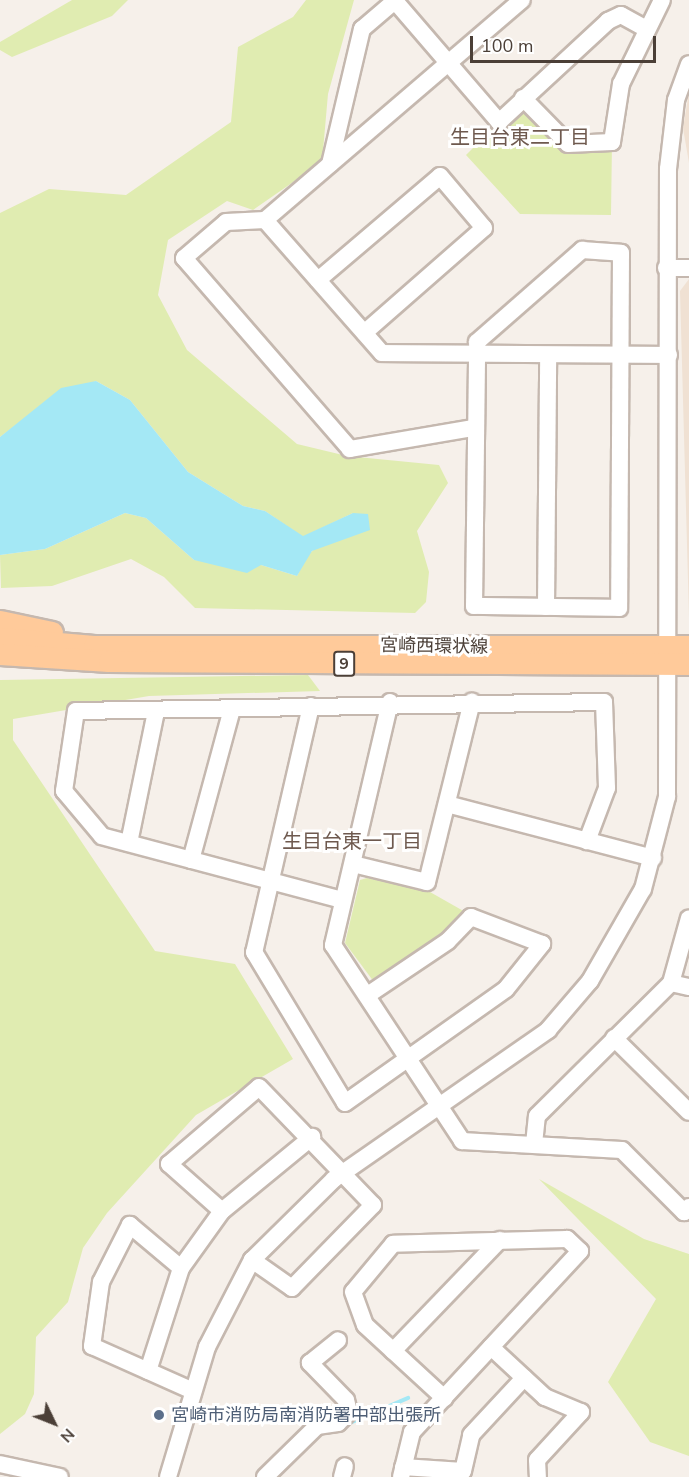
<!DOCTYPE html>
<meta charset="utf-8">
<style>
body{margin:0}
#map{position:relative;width:689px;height:1477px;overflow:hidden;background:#f6f0ea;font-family:"Nunito Sans","Noto Sans JP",sans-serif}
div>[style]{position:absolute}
.education>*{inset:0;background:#f0e1d3}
.green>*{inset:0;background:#e0ecb1}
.water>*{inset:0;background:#a4e8f5}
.stream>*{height:4px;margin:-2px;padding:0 2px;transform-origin:2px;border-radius:2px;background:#a4e8f5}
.roads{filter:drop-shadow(2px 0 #c5b8af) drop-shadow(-2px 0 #c5b8af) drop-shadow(0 2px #c5b8af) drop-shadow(0 -2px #c5b8af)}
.minor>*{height:16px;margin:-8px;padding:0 8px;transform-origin:8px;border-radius:8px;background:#fff}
.major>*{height:21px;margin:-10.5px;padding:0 10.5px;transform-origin:10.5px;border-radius:10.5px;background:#ffca9a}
.dots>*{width:16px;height:16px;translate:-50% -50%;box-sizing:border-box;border:3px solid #fff;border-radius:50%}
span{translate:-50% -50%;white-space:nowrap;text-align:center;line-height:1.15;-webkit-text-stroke:6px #fff;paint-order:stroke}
.shield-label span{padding:2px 4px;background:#fff;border:2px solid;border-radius:4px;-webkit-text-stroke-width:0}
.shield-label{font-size:16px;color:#4b3f37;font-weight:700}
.street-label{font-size:18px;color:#4b3f37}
.service-label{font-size:18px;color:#4e5e75}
.left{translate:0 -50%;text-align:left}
.neighbourhood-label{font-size:20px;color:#6e594e}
.north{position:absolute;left:24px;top:1393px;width:60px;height:60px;-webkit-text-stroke:4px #fff;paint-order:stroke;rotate:133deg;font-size:16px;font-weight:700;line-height:24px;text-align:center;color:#4b3f37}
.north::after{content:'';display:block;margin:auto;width:21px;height:27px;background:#4b3f37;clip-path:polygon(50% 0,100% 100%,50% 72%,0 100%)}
.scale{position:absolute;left:470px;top:36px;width:186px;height:27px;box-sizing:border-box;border:3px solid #4b3f37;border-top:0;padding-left:8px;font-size:18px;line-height:21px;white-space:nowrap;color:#4b3f37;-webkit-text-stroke:4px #fff;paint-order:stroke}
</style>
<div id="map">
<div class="education">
<i style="clip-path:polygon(689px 92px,689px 163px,683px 128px)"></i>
<i style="clip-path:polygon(689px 279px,689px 617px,680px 291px)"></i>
</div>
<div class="green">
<i style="clip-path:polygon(72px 0,128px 0,112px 16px,12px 57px,0 50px,0 42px)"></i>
<i style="clip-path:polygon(306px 0,354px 0,328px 94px,322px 162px,253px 210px,227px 201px,168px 240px,158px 295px,187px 350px,297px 444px,347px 456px,439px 465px,448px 483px,417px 531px,429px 572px,426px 602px,415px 613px,195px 608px,164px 577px,131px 559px,52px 586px,1px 588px,0 555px,45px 549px,125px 513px,146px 518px,194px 560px,261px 565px,297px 576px,307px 556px,353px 513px,303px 537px,265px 511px,243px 506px,188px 472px,130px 400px,96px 381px,36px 410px,0 437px,0 213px,49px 189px,126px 195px,231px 122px,238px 47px,293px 17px)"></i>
<i style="clip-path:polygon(523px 98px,568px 144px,612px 142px,611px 215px,520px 214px,466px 155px)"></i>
<i style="clip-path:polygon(308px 675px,320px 691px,149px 696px,13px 719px,13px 740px,155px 951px,235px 964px,293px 1059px,196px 1115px,107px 1213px,83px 1248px,68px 1302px,36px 1337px,34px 1394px,25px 1414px,0 1434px,0 680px)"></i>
<i style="clip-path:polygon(367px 878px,430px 892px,467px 913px,445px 937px,374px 982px,345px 943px,360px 880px)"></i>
<i style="clip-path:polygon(539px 1179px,644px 1239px,689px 1254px,689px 1456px,650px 1442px,608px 1382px,656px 1299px)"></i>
</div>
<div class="water">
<i style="clip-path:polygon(96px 381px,130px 400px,188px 472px,243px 506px,265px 511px,303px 536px,353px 513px,368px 514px,370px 530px,312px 551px,297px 576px,261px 565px,247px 573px,194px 560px,146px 518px,125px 513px,45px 549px,0 555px,0 437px,61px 388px)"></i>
</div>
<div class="stream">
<i style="left:343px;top:1426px;width:71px;rotate:-23.3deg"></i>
</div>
<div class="roads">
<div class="minor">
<i style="left:395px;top:1px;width:160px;rotate:49.3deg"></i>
<i style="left:499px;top:122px;width:149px;rotate:-42.8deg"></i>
<i style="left:608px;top:21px;width:14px;rotate:-25deg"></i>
<i style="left:621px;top:15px;width:26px;rotate:29deg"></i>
<i style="left:523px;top:98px;width:64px;rotate:45.6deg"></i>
<i style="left:568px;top:144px;width:44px;rotate:-2.6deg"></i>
<i style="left:612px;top:142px;width:59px;rotate:-81.2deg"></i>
<i style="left:621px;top:84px;width:93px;rotate:-64deg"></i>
<i style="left:330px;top:164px;width:139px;rotate:-76.7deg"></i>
<i style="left:362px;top:29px;width:45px;rotate:-40.5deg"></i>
<i style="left:265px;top:220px;width:177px;rotate:48.7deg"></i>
<i style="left:382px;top:353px;width:287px;rotate:0.4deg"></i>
<i style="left:582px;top:250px;width:39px;rotate:4deg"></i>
<i style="left:621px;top:253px;width:355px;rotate:90.3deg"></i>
<i style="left:619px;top:608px;width:145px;rotate:-179.2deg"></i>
<i style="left:474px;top:606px;width:264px;rotate:-89.3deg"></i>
<i style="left:477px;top:342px;width:140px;rotate:-41.2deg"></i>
<i style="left:666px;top:268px;width:23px"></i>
<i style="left:318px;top:280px;width:160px;rotate:-40.4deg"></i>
<i style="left:440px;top:176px;width:68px;rotate:49.8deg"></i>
<i style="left:484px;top:228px;width:159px;rotate:138.8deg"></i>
<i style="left:473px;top:428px;width:125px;rotate:170.3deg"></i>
<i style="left:350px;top:449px;width:253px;rotate:-131deg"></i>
<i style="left:184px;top:258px;width:55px;rotate:-40.6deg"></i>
<i style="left:226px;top:222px;width:39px;rotate:-3deg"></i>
<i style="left:265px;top:220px;width:338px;rotate:-40.6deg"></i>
<i style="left:546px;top:607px;width:250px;rotate:-89.5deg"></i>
<i style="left:390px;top:702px;width:250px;rotate:103.2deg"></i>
<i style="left:333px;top:945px;width:235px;rotate:56.6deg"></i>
<i style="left:462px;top:1141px;width:160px;rotate:3.2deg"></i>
<i style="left:622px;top:1150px;width:88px;rotate:45deg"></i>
<i style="left:684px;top:1212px;width:7px;rotate:-45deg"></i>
<i style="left:311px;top:706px;width:253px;rotate:103deg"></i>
<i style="left:254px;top:952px;width:176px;rotate:58.9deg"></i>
<i style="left:345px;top:1103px;width:197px;rotate:-35.3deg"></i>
<i style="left:506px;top:989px;width:58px;rotate:-51.3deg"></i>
<i style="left:542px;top:944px;width:76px;rotate:-159.2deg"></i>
<i style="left:471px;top:917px;width:33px;rotate:134deg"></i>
<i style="left:448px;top:941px;width:97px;rotate:146deg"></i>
<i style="left:447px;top:804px;width:213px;rotate:14.7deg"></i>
<i style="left:129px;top:843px;width:135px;rotate:-78.4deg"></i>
<i style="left:191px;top:860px;width:156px;rotate:-74.8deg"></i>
<i style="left:353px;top:864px;width:76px;rotate:13.7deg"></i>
<i style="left:427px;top:882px;width:186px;rotate:-76deg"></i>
<i style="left:342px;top:900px;width:248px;rotate:-165.1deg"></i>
<i style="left:102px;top:836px;width:59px;rotate:-130.2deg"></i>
<i style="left:64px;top:791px;width:81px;rotate:-81.5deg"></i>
<i style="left:76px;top:711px;width:528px;rotate:-0.98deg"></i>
<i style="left:604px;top:702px;width:86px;rotate:88deg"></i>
<i style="left:607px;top:788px;width:57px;rotate:110.7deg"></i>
<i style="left:671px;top:983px;width:18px;rotate:13deg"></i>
<i style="left:614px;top:1038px;width:105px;rotate:44.6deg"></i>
<i style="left:534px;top:1144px;width:28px;rotate:-84deg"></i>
<i style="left:537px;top:1116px;width:189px;rotate:-44.8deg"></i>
<i style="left:671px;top:983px;width:67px;rotate:-74.5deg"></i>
<i style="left:222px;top:1211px;width:71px;rotate:-138.4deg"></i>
<i style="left:169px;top:1164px;width:118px;rotate:-40.5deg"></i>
<i style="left:259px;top:1087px;width:164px;rotate:46deg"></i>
<i style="left:373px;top:1205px;width:116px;rotate:134.3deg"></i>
<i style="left:292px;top:1288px;width:49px;rotate:-145deg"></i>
<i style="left:181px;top:1268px;width:67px;rotate:-139.9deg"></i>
<i style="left:130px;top:1225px;width:64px;rotate:117deg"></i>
<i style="left:101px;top:1282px;width:65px;rotate:98deg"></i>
<i style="left:92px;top:1346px;width:111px;rotate:24deg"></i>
<i style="left:491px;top:1347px;width:74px;rotate:42.8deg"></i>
<i style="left:545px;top:1397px;width:39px;rotate:23deg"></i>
<i style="left:581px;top:1412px;width:65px;rotate:132.5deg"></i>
<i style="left:537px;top:1460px;width:17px;rotate:87deg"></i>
<i style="left:393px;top:1351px;width:154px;rotate:-46.1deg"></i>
<i style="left:148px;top:1371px;width:108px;rotate:-72.2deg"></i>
<i style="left:181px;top:1268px;width:70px;rotate:-54.3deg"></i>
<i style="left:222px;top:1211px;width:117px;rotate:-39.4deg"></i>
<i style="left:0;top:1464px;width:61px;rotate:12.2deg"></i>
<i style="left:403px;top:1467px;width:60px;rotate:3.8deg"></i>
<i style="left:463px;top:1471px;width:37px;rotate:-77deg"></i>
<i style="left:471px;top:1435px;width:78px;rotate:-47.1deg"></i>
<i style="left:168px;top:1477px;width:136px;rotate:-73.3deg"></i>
<i style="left:207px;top:1347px;width:98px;rotate:-62.7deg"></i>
<i style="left:252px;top:1260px;width:115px;rotate:-44.6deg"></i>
<i style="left:334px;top:1179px;width:261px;rotate:-34.8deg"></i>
<i style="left:548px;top:1030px;width:65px;rotate:-49.4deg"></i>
<i style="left:590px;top:981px;width:106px;rotate:-60.1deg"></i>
<i style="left:643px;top:889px;width:95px;rotate:-75.4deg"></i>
<i style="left:667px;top:797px;width:628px;rotate:-89.91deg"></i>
<i style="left:668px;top:169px;width:69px;rotate:-83.4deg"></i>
<i style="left:676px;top:100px;width:38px;rotate:-70deg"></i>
<i style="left:265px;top:1477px;width:73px;rotate:-44.4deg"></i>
<i style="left:317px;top:1426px;width:21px;rotate:-8deg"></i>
<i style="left:338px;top:1423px;width:16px;rotate:-45deg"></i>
<i style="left:349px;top:1412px;width:12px;rotate:-104deg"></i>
<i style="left:346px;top:1400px;width:52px;rotate:-134.2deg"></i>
<i style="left:310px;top:1363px;width:36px;rotate:-39deg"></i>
<i style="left:342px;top:1477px;width:11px;rotate:-75deg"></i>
<i style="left:401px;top:1477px;width:46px;rotate:-76.3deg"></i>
<i style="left:412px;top:1432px;width:247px;rotate:-47.1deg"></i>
<i style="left:580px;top:1251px;width:18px;rotate:-137deg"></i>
<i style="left:567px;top:1239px;width:174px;rotate:178.4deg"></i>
<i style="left:393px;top:1244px;width:62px;rotate:129.8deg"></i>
<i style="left:353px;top:1292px;width:35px;rotate:70deg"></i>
<i style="left:365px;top:1325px;width:108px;rotate:42.7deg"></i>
</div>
<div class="major">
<i style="left:0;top:621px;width:53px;rotate:11.9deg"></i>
<i style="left:0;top:638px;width:94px;rotate:4.9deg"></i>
<i style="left:94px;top:646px;width:595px"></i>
<i style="left:0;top:654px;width:109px;rotate:3.7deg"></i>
<i style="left:109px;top:661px;width:580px;rotate:0.3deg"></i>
</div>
</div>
<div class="dots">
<i style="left:159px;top:1415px;background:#5c6f8a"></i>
</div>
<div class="shield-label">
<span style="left:344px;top:664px">9</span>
</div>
<div class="street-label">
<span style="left:434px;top:646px;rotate:1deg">宮崎西環状線</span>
</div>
<div class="service-label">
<span class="left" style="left:171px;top:1415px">宮崎市消防局南消防署中部出張所</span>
</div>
<div class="neighbourhood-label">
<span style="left:520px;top:137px">生目台東二丁目</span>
<span style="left:352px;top:841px">生目台東一丁目</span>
</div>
<div class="north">N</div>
<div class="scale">100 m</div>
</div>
